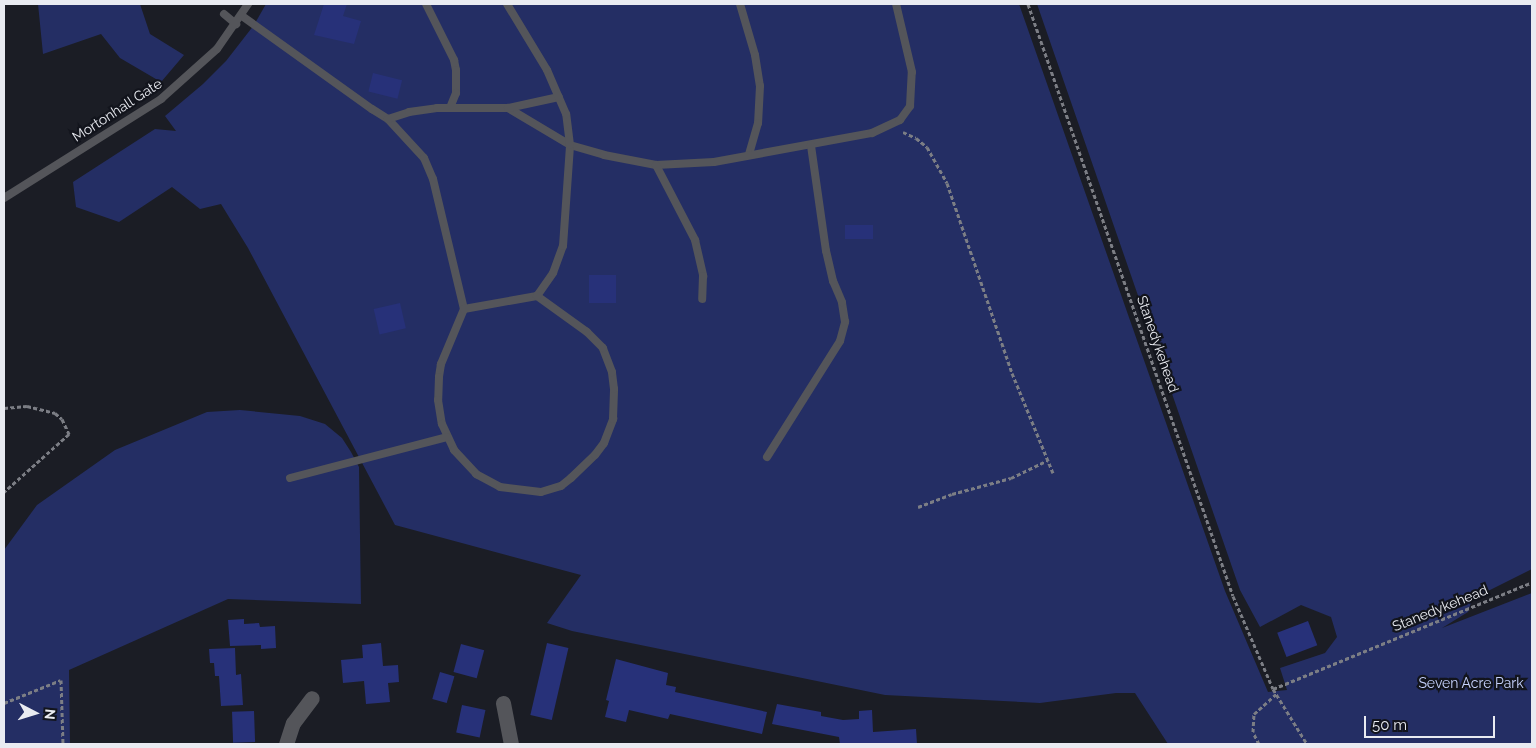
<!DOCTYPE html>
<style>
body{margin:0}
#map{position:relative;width:1536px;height:748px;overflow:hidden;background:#1b1d25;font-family:Raleway,sans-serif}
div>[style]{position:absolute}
.green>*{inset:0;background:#242e64}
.building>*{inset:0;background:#273179;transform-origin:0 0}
.path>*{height:3px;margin-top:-1.5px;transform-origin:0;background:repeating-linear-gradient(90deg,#7c7e85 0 4px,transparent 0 6.5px)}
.lane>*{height:8px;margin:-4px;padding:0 4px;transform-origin:4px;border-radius:4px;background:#54555a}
.street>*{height:15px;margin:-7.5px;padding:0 7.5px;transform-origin:7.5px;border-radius:7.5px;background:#54555a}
span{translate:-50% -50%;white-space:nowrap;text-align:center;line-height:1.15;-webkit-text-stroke:4.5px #12141c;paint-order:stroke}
.street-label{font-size:14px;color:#e9ebf1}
.park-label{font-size:14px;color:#c6d2fd}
.frame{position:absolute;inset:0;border:5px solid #e9ebf1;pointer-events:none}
.north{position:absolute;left:10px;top:688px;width:50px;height:50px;-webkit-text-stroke:4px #12141c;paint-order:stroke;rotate:95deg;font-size:14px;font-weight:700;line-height:20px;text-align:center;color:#e9ebf1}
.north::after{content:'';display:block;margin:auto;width:18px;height:22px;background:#e9ebf1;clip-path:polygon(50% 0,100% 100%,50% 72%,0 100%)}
.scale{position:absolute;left:1364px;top:716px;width:131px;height:22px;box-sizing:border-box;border:2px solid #e9ebf1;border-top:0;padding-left:6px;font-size:15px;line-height:18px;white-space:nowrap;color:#e9ebf1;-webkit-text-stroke:4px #12141c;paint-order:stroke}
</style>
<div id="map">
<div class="green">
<i style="clip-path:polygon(38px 4px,140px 4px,150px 34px,184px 55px,161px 82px,120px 58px,101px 34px,43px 54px)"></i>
<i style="clip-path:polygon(266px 4px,1019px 4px,1225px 591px,1268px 692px,1287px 690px,1280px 668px,1325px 653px,1337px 637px,1331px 617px,1301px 605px,1260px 627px,1240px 590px,1037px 4px,1532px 4px,1532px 569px,1472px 599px,1468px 612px,1442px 628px,1532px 593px,1532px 744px,1168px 744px,1135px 693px,1116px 693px,1040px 703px,885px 695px,572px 631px,547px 623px,581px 575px,395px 525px,248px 248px,221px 204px,200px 209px,172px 187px,119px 222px,76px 207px,73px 182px,155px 129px,176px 131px,165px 116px,203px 84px,226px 61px,254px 25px)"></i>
<i style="clip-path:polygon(240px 410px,300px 416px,325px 424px,342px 438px,351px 452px,359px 467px,361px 604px,228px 599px,69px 670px,70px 744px,4px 744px,4px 550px,37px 505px,115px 450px,207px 412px)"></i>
</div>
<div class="building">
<i style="clip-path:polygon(324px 4px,347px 4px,343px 16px,361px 21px,354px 44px,314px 35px)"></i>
<i style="left:373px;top:73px;width:30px;height:19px;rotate:14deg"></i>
<i style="left:845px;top:225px;width:28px;height:14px"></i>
<i style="left:589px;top:275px;width:27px;height:28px"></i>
<i style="left:400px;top:303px;width:26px;height:27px;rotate:77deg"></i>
<i style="clip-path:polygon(244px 619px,244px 624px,259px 623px,260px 627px,275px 626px,276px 648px,261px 649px,261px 645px,230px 646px,228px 620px)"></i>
<i style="left:1308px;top:621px;width:26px;height:33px;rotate:69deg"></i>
<i style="clip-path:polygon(381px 643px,383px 666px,398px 665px,399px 682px,388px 683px,390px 702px,366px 704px,364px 681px,343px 683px,341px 660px,363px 658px,362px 645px)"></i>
<i style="left:547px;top:643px;width:22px;height:74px;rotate:13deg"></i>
<i style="left:461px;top:644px;width:24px;height:29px;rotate:15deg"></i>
<i style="clip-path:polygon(235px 648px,236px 675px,241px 674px,243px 705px,221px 706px,219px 676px,215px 676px,214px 663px,210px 663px,209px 649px)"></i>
<i style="clip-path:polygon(616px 659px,668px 673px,666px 685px,676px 687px,675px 692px,767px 712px,762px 734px,670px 714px,668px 719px,629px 710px,626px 722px,605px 717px,609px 701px,606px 700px)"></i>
<i style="left:440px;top:672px;width:15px;height:28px;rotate:16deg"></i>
<i style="clip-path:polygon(777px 704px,821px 712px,821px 716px,843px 720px,859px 719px,859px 711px,872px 710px,873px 732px,916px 729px,917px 744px,840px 744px,839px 737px,772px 724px)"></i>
<i style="left:462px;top:705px;width:24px;height:28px;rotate:12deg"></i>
<i style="left:254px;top:711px;width:31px;height:22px;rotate:88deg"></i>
</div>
<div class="path">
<i style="left:1028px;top:4px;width:626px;rotate:70.9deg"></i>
<i style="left:1233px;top:596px;width:101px;rotate:66.7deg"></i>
<i style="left:1273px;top:689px;width:65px;rotate:58.3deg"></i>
<i style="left:903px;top:132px;width:14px;rotate:25deg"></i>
<i style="left:916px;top:138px;width:14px;rotate:39deg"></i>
<i style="left:927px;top:147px;width:41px;rotate:60.9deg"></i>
<i style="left:947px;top:183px;width:201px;rotate:71.1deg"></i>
<i style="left:1012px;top:373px;width:108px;rotate:67.7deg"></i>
<i style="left:4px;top:408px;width:23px;rotate:-5deg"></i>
<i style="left:27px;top:406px;width:29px;rotate:14deg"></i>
<i style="left:55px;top:413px;width:9px;rotate:41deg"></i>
<i style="left:62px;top:419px;width:17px;rotate:65deg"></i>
<i style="left:69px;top:434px;width:87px;rotate:138.3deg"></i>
<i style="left:918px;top:507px;width:36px;rotate:-21deg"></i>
<i style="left:952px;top:494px;width:61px;rotate:-15.2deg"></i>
<i style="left:1011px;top:478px;width:41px;rotate:-25.9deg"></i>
<i style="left:1273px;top:689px;width:280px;rotate:-22.4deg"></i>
<i style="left:4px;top:703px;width:61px;rotate:-22deg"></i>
<i style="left:61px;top:680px;width:64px;rotate:88.2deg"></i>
<i style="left:1259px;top:744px;width:13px;rotate:-117deg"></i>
<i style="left:1253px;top:732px;width:18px;rotate:-87deg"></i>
<i style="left:1254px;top:714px;width:30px;rotate:-42deg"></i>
</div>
<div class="lane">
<i style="left:426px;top:4px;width:63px;rotate:63.4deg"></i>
<i style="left:454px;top:60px;width:10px;rotate:79deg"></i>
<i style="left:456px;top:70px;width:23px;rotate:90deg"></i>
<i style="left:456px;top:93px;width:16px;rotate:112deg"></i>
<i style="left:740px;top:4px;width:53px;rotate:73.6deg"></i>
<i style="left:755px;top:55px;width:31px;rotate:81deg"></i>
<i style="left:760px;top:86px;width:37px;rotate:93deg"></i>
<i style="left:758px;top:123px;width:33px;rotate:106deg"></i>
<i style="left:224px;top:14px;width:16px;rotate:40deg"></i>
<i style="left:242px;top:16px;width:160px;rotate:35.6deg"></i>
<i style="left:372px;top:109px;width:19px;rotate:32deg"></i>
<i style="left:388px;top:119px;width:53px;rotate:47.3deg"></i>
<i style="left:424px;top:158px;width:23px;rotate:67deg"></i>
<i style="left:433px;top:179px;width:134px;rotate:76.6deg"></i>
<i style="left:464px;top:309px;width:60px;rotate:112.7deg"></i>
<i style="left:441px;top:364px;width:13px;rotate:99deg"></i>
<i style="left:439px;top:377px;width:23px;rotate:92deg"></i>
<i style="left:438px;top:400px;width:24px;rotate:81deg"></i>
<i style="left:442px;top:424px;width:29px;rotate:65deg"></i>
<i style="left:454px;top:450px;width:33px;rotate:47deg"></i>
<i style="left:476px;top:474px;width:27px;rotate:28deg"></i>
<i style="left:500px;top:487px;width:41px;rotate:7deg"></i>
<i style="left:541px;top:492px;width:21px;rotate:-17deg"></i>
<i style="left:561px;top:486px;width:13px;rotate:-39deg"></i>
<i style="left:571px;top:478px;width:33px;rotate:-44deg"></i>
<i style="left:595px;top:455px;width:15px;rotate:-53deg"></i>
<i style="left:604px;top:443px;width:26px;rotate:-69deg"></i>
<i style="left:613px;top:419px;width:30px;rotate:-88deg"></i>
<i style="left:614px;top:389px;width:17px;rotate:-97deg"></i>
<i style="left:612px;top:372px;width:26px;rotate:-111deg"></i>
<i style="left:603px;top:348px;width:23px;rotate:-135deg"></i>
<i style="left:587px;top:332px;width:62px;rotate:-144.2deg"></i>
<i style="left:508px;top:108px;width:72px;rotate:30.8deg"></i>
<i style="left:570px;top:145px;width:35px;rotate:16deg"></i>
<i style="left:604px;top:155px;width:53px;rotate:10.9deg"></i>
<i style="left:656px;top:165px;width:58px;rotate:-3deg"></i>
<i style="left:714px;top:162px;width:161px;rotate:-10.4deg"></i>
<i style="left:872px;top:133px;width:31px;rotate:-25deg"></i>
<i style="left:900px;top:120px;width:17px;rotate:-54deg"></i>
<i style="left:910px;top:106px;width:34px;rotate:-87deg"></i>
<i style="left:912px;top:72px;width:70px;rotate:-103.2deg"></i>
<i style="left:388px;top:119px;width:22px;rotate:-18deg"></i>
<i style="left:409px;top:112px;width:28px;rotate:-8deg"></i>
<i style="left:437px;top:108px;width:71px"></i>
<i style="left:508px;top:108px;width:52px;rotate:-12.2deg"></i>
<i style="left:656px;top:165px;width:85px;rotate:62.5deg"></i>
<i style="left:695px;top:240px;width:37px;rotate:77deg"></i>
<i style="left:703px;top:276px;width:23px;rotate:92deg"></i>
<i style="left:4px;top:198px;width:186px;rotate:-32.2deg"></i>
<i style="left:161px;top:99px;width:75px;rotate:-41.8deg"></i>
<i style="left:217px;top:49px;width:55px;rotate:-55.4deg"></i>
<i style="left:464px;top:309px;width:74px;rotate:-10.1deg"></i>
<i style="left:537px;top:296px;width:28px;rotate:-55deg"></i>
<i style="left:553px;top:273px;width:29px;rotate:-70deg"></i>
<i style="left:563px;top:246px;width:101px;rotate:-86deg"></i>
<i style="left:570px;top:145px;width:31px;rotate:-97deg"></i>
<i style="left:566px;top:114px;width:48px;rotate:-113.4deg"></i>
<i style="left:547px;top:70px;width:77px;rotate:-121.2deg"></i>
<i style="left:767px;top:457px;width:137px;rotate:-57.8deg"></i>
<i style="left:840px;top:341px;width:20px;rotate:-75deg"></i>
<i style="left:845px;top:322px;width:20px;rotate:-99deg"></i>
<i style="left:842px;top:302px;width:23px;rotate:-113deg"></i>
<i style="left:833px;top:281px;width:31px;rotate:-103deg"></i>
<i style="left:826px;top:251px;width:107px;rotate:-98.1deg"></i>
<i style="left:290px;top:478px;width:162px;rotate:-14.6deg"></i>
</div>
<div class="street">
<i style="left:503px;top:703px;width:42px;rotate:79deg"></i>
<i style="left:286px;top:744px;width:22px;rotate:-72deg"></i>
<i style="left:293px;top:723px;width:31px;rotate:-53deg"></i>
</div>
<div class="street-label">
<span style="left:117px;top:110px;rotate:-33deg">Mortonhall Gate</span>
<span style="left:1158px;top:344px;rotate:71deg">Stanedykehead</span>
<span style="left:1440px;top:608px;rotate:-22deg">Stanedykehead</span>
</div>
<div class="park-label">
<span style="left:1471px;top:683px">Seven Acre Park</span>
</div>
<div class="frame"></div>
<div class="north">N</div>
<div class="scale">50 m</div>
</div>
